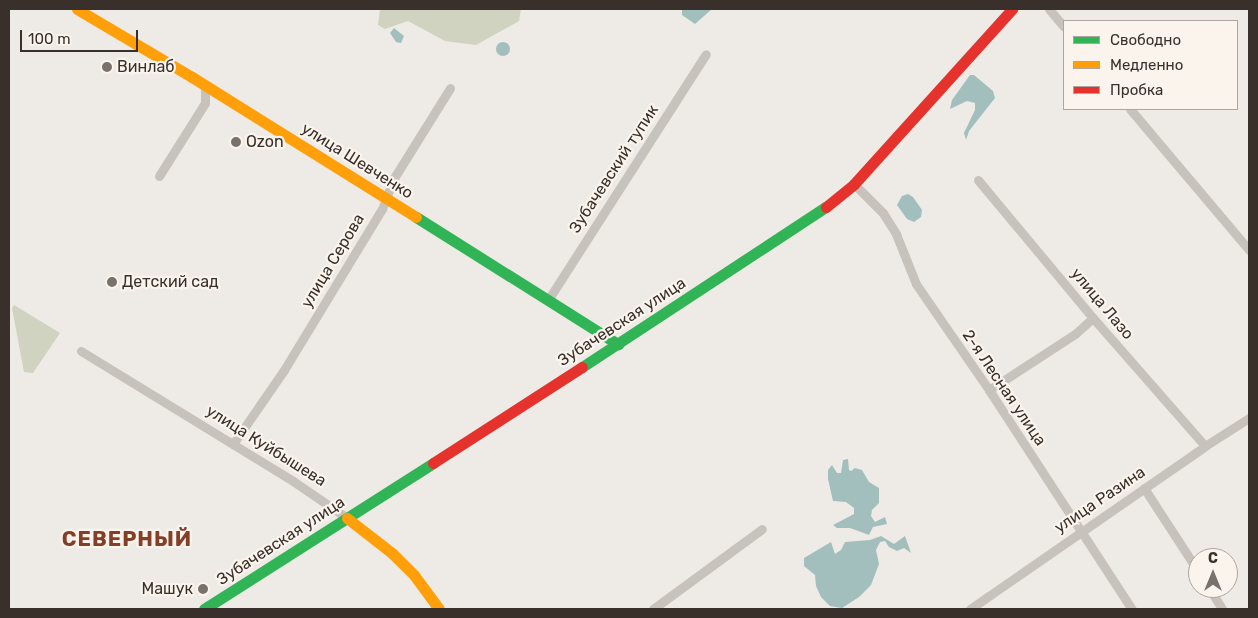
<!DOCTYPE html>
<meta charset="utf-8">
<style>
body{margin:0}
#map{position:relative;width:1258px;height:618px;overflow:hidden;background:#eeeae5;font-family:Rubik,sans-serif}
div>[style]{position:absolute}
.green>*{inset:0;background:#cfd3c0}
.water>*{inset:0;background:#a2bfbe}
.round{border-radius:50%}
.street>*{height:9px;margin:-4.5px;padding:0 4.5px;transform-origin:4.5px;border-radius:4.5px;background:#c8c2bd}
.fast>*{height:11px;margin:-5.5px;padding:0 5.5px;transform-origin:5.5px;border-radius:5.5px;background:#30b455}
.slow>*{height:11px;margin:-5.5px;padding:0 5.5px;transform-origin:5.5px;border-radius:5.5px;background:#ff9f0a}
.jam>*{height:11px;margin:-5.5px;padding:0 5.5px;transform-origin:5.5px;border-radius:5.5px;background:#e5322d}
.dots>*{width:14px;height:14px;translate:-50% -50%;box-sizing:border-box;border:2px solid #faf4ed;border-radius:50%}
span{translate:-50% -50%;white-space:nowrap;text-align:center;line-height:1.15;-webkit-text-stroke:4.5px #faf4ed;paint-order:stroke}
.poi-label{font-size:16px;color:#39302b}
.left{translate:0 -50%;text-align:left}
.right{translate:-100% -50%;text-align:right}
.street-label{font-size:16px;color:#39302b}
.district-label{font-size:21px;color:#843f28;font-weight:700;letter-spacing:1px}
.frame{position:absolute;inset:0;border:10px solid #39302b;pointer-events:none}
.legend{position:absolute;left:1063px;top:20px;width:175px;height:90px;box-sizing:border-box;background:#faf4ed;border:1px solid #ada69f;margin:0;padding:6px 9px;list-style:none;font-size:15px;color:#39302b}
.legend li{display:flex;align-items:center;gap:10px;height:25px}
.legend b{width:25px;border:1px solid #ada69f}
.north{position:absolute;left:1188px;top:548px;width:50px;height:50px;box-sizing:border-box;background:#faf4ed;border:1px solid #ada69f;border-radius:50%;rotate:0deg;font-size:14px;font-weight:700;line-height:20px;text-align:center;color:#39302b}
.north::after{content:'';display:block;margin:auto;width:18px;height:22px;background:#78716c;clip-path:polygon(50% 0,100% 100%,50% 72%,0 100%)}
.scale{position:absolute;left:20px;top:30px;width:118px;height:22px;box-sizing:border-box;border:2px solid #39302b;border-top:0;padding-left:6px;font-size:15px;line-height:18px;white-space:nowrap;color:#39302b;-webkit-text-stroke:4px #faf4ed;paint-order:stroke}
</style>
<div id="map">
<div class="green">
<i style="clip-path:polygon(380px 9px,521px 9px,519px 21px,476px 45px,445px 41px,408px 21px,385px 29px,378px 25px)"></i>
<i style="clip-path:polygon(14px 305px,60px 333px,33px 373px,24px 372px,12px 308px)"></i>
</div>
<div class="water">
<i style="clip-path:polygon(682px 9px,712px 9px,695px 24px,682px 15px)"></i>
<i style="clip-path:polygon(394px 28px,404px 36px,401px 43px,396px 42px,390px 33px)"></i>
<i class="round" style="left:496px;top:42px;width:14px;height:14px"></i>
<i style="clip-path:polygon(970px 75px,974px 75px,993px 91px,995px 98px,969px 131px,966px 140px,964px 133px,975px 110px,975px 103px,967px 101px,950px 109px,952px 100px)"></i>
<i style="clip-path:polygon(908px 194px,913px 197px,922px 210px,921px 217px,914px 222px,907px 219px,897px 205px,902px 196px)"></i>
<i style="clip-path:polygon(848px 459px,849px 470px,851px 471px,855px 468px,862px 470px,869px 482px,879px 488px,879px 503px,872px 510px,871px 516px,875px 522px,885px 517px,887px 524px,873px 527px,869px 535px,850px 528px,837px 528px,833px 525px,854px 514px,854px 508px,846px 502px,833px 501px,828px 479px,828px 470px,832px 465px,837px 473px,841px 473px,843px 460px)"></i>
<i style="clip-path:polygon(881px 536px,894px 544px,905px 536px,911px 553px,904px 548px,897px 551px,889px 547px,885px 541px,880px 542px,876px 550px,879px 564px,871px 585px,859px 597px,842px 608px,830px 606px,821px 597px,816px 586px,815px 575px,804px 566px,804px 558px,831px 542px,835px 554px,841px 550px,845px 542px,870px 540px)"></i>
</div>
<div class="street">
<i style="left:1049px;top:9px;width:23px;rotate:50deg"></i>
<i style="left:1130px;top:109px;width:185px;rotate:49.8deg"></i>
<i style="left:159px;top:176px;width:86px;rotate:-57.8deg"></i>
<i style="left:205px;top:103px;width:17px;rotate:-90deg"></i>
<i style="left:978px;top:180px;width:180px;rotate:50.2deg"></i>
<i style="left:1093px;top:318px;width:170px;rotate:48.8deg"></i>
<i style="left:854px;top:184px;width:41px;rotate:45deg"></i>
<i style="left:883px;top:213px;width:25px;rotate:58deg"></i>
<i style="left:896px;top:234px;width:54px;rotate:68.2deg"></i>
<i style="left:916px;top:284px;width:129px;rotate:55.4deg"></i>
<i style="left:989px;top:390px;width:262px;rotate:56.9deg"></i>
<i style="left:548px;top:300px;width:292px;rotate:-57.3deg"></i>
<i style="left:81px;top:351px;width:249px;rotate:31.5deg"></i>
<i style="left:293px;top:481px;width:65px;rotate:34.4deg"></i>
<i style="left:989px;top:390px;width:103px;rotate:-33.1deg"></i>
<i style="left:1075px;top:334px;width:24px;rotate:-42deg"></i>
<i style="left:233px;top:444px;width:90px;rotate:-55.4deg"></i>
<i style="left:284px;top:370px;width:188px;rotate:-58.7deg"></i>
<i style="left:382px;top:209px;width:33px;rotate:-69deg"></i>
<i style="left:394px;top:178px;width:106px;rotate:-58.1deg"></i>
<i style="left:1144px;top:488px;width:99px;rotate:57deg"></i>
<i style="left:1209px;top:588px;width:25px;rotate:58deg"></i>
<i style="left:653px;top:609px;width:135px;rotate:-36.3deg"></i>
<i style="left:970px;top:609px;width:286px;rotate:-34.7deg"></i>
<i style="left:1205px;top:446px;width:52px;rotate:-32.5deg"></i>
</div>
<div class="fast">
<i style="left:416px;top:217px;width:239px;rotate:32.2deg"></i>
<i style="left:582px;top:367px;width:292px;rotate:-33.3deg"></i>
<i style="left:204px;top:609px;width:272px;rotate:-32.5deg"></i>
</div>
<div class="slow">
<i style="left:77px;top:9px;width:134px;rotate:30.6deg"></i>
<i style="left:192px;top:77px;width:264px;rotate:32deg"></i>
<i style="left:347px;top:518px;width:58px;rotate:38deg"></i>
<i style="left:393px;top:554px;width:30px;rotate:45deg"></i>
<i style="left:414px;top:575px;width:42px;rotate:53.7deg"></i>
</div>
<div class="jam">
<i style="left:826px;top:207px;width:36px;rotate:-39deg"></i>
<i style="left:854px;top:184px;width:236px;rotate:-47.9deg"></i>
<i style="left:433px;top:463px;width:177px;rotate:-32.8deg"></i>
</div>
<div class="dots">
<i style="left:107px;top:67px;background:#78716c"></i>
<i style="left:236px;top:142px;background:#78716c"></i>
<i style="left:112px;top:282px;background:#78716c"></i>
<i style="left:203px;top:589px;background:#78716c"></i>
</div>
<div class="poi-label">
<span class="left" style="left:117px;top:67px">Винлаб</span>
<span class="left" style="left:246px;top:142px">Ozon</span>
<span class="left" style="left:122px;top:282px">Детский сад</span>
<span class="right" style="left:193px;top:589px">Машук</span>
</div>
<div class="street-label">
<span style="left:357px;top:161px;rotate:32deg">улица Шевченко</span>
<span style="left:614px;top:169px;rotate:-57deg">Зубачевский тупик</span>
<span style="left:333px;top:261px;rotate:-59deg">улица Серова</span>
<span style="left:1102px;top:304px;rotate:50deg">улица Лазо</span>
<span style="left:622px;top:322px;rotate:-33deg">Зубачевская улица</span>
<span style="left:1004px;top:388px;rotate:56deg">2-я Лесная улица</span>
<span style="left:266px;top:446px;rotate:32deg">улица Куйбышева</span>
<span style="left:1100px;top:500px;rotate:-34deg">улица Разина</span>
<span style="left:281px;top:541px;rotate:-33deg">Зубачевская улица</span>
</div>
<div class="district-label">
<span style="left:127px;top:539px">СЕВЕРНЫЙ</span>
</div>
<div class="frame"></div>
<ul class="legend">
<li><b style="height:6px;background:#30b455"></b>Свободно</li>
<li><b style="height:6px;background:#ff9f0a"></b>Медленно</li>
<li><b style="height:6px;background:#e5322d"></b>Пробка</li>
</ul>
<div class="north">С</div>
<div class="scale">100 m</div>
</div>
